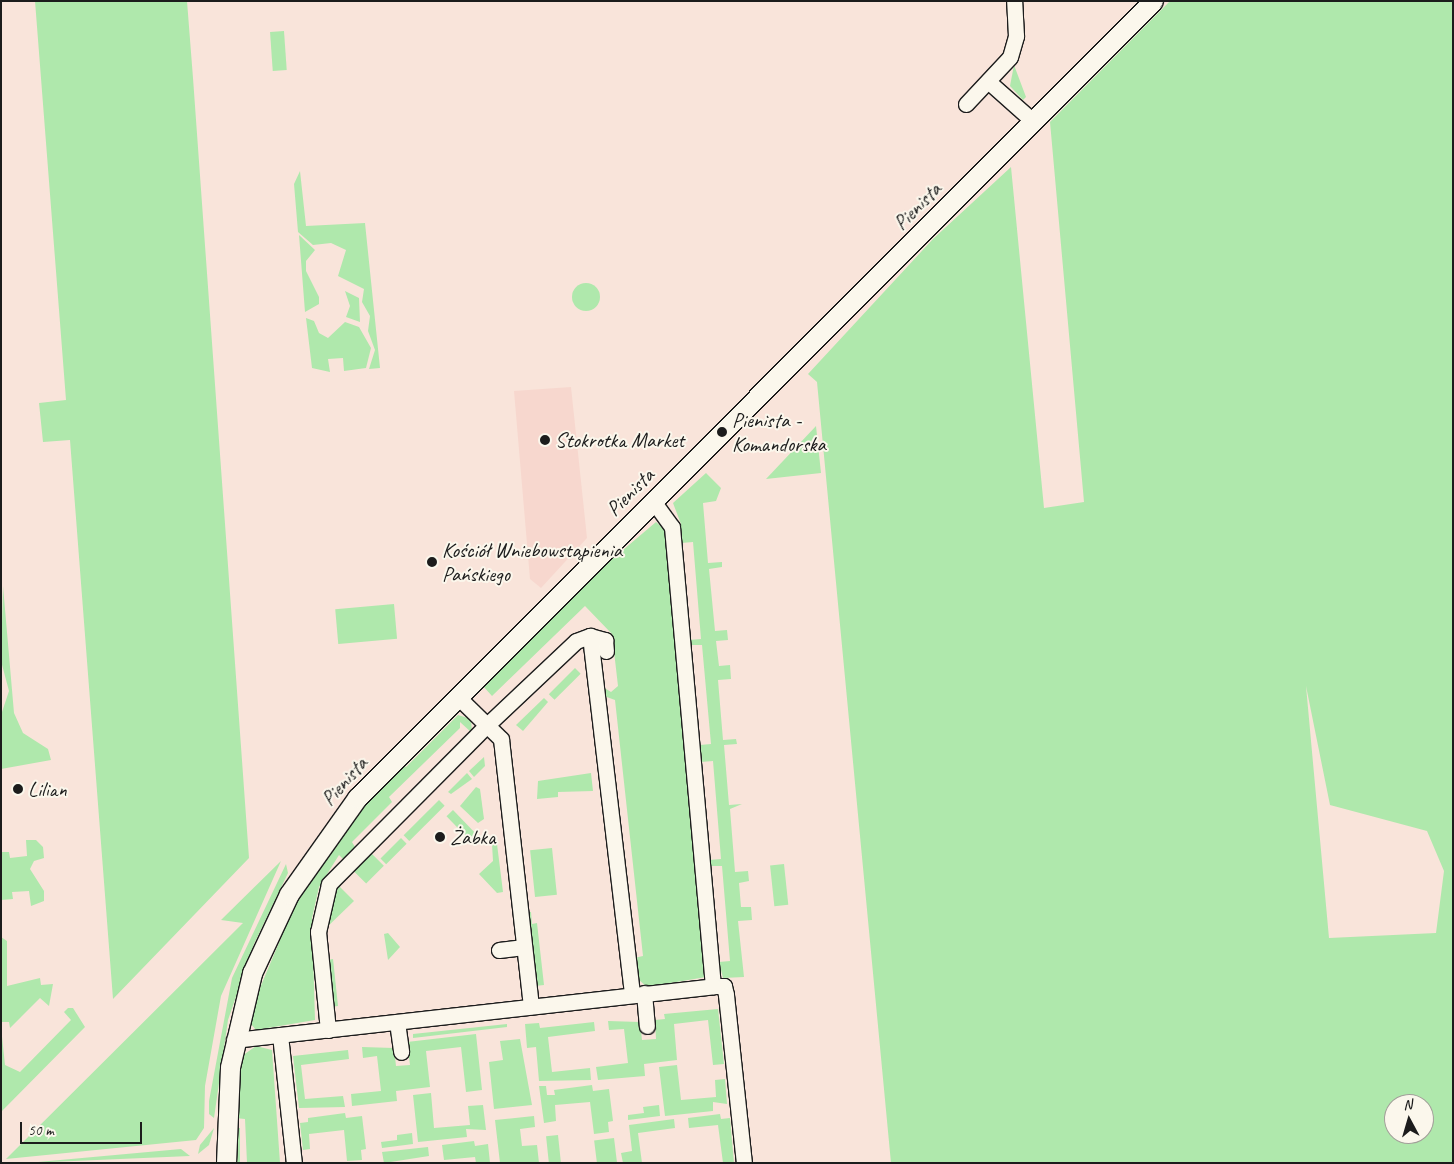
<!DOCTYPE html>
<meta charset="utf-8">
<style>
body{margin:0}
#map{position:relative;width:1454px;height:1164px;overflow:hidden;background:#f9e4da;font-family:Caveat,sans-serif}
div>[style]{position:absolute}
.built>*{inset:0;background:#f7d7ce}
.green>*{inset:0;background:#afe8ac;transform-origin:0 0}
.round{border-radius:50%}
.roads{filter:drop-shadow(1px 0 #1c1c1c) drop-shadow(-1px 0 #1c1c1c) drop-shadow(0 1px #1c1c1c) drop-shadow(0 -1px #1c1c1c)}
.minor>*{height:15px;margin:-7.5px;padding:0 7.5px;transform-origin:7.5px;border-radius:7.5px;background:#fbf7ec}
.tertiary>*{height:19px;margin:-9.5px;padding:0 9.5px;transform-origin:9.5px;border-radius:9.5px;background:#fbf7ec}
.dots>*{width:14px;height:14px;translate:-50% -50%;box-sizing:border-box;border:2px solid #fbf7ec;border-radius:50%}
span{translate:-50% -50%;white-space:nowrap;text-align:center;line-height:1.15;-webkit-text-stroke:4px #fbf7ec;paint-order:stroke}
.street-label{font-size:21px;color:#1c1c1c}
.poi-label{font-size:21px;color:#1c1c1c}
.left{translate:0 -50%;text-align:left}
.frame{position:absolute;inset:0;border:2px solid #1c1c1c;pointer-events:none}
.north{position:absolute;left:1384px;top:1094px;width:50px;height:50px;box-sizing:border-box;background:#fbf7ec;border:1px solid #a29f99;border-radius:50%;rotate:354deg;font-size:14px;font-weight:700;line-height:20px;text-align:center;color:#1c1c1c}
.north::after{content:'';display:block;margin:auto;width:18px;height:22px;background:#1c1c1c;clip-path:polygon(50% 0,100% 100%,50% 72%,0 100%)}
.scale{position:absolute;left:20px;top:1122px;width:122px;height:22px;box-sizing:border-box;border:2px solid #1c1c1c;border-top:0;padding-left:6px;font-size:15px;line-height:18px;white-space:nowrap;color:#1c1c1c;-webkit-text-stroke:4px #fbf7ec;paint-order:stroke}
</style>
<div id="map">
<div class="built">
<i style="clip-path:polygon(571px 387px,587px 538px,541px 588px,530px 579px,514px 391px)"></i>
</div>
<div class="green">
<i style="clip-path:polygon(35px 1px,187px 1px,193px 78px,249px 858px,113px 999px,70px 440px,43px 442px,39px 403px,66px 400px)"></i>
<i style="clip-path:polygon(evenodd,1170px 1px,1453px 1px,1453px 1163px,891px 1163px,817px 382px,808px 374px,933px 239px,1011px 167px,1044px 508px,1084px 502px,1050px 122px,1170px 1px,1306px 686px,1330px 805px,1427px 831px,1444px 871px,1436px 933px,1329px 938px,1306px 686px,1170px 1px,1394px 1104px,1424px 1104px,1424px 1134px,1394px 1134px,1394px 1104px)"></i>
<i style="left:284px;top:31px;width:39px;height:14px;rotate:86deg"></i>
<i style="clip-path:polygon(1014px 65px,1026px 97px,1023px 100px,1010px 86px)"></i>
<i style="clip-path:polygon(300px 171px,306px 226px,365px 223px,380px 368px,369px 369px,375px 350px,368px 331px,370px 316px,362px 302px,364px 289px,338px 276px,346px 250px,331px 243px,313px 245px,298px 232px,294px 184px)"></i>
<i style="clip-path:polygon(299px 235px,315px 250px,306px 261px,306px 271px,319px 297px,319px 304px,305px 312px)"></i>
<i class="round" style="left:572px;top:283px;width:28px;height:28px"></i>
<i style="clip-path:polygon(345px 291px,359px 298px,360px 322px,346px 317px,350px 306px)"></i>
<i style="clip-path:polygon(306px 318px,314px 321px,319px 333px,328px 338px,345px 322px,359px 327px,371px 348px,366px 368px,344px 371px,343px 358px,328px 359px,330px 372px,312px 368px)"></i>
<i style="clip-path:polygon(816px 426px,821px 473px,766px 479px)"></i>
<i style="clip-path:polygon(706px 473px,721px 488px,716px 501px,703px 503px,708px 563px,722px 562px,722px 567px,709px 569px,715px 631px,727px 630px,728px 640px,716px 641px,719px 666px,730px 665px,731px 679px,718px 680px,723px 740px,736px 739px,737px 744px,724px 745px,729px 805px,742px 804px,730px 809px,735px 872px,748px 871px,749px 881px,739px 883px,741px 907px,751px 907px,752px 920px,738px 921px,744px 977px,723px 978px,719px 962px,730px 961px,722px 866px,709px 866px,709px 860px,721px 859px,713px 761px,701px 762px,700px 745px,711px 744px,702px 645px,690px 645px,689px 640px,701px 639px,693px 542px,681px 543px,681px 524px,673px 503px)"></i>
<i style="clip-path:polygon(656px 522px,665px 530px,706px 977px,647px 987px,638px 979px,634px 958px,643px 956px,615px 700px,604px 696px,603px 687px,611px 692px,618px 686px,612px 634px,585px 606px,492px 696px,483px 686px,597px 572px)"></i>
<i style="clip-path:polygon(3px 586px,14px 713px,23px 733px,48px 749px,51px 760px,1px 769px,1px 715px,9px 691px,1px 661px)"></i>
<i style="left:394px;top:604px;width:35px;height:59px;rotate:85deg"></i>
<i style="left:575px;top:668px;width:8px;height:37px;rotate:45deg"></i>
<i style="clip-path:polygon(544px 698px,548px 702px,523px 731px,516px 725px)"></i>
<i style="clip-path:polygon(458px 715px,471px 719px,472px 733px,460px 722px,460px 728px,389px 797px,392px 802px,352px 842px,355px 847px,343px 859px,339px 855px,319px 887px,312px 918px,315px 1020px,256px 1030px,251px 1024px,252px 1007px,298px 897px,339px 834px,402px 764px,406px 767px)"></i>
<i style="clip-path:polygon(484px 757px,485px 766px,474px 777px,469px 771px)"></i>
<i style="clip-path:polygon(467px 773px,472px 779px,451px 794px,448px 792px)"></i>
<i style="clip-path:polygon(591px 773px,593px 791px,558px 792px,558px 797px,537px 799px,538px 781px)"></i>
<i style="clip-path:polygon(476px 787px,480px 789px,484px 819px,478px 823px,460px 806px)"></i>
<i style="left:439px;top:800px;width:8px;height:50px;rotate:45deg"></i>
<i style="left:453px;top:810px;width:36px;height:9px;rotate:46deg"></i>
<i style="left:401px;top:838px;width:8px;height:29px;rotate:45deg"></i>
<i style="clip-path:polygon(26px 840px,36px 840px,43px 847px,44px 858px,34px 861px,30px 869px,44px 891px,44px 901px,31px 906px,29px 891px,12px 892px,13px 899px,1px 900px,1px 852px,9px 852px,10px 858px,27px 856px)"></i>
<i style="clip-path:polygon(492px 844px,497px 844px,503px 892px,497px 893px,479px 874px,493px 861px)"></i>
<i style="left:552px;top:848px;width:47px;height:22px;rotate:84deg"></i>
<i style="left:369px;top:851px;width:21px;height:25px;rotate:45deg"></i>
<i style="clip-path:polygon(281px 861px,221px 996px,205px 1086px,204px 1128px,196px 1140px,6px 1159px,243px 923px,221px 920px)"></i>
<i style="clip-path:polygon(286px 864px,288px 873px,254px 944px,228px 1020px,214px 1118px,209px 1114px,209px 1101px,232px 978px)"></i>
<i style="left:784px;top:864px;width:41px;height:14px;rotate:84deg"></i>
<i style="clip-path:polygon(337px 884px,354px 901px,325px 929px,325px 917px)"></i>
<i style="clip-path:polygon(527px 912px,531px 912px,532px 924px,537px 923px,544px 985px,535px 986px)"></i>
<i style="clip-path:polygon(388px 933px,400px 947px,388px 960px,384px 934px)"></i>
<i style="clip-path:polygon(1px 937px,7px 941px,7px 986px,40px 978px,41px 985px,53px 984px,49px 1006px,40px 998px,10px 1028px,9px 1022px,1px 1022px)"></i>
<i style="clip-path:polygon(333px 959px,338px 1006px,330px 1007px,327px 960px)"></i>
<i style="clip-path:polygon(68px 1008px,73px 1008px,85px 1027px,1px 1112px,1px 1027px,5px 1065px,20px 1072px,71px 1020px,64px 1012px)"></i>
<i style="clip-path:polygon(718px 1009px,724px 1064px,713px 1065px,708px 1020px,674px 1024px,677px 1060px,644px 1064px,645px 1076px,598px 1080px,596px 1067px,628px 1063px,624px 1029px,609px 1030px,608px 1021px,640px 1022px,642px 1040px,656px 1039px,655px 1020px,665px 1019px,664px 1014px)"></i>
<i style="clip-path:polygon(594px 1022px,595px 1031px,548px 1037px,552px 1072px,590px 1068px,591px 1080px,539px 1081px,536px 1047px,527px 1048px,525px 1024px,539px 1023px,540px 1028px)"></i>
<i style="clip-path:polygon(507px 1024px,507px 1027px,413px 1038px,413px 1034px)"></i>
<i style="clip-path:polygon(476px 1034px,482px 1090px,466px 1092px,461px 1047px,426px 1051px,430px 1087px,396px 1091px,397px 1101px,352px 1106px,351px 1094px,381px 1091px,377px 1056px,363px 1058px,362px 1047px,394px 1048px,396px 1066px,410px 1065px,407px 1042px)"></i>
<i style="clip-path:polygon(520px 1039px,532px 1105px,494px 1109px,489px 1062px,503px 1060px,500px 1041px)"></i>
<i style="clip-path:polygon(256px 1046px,272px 1050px,280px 1163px,247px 1163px,245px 1119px,235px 1118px,242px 1056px)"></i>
<i style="clip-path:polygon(348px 1050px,349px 1059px,301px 1065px,305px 1099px,343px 1096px,345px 1107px,299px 1108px,293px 1056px)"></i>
<i style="clip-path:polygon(677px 1065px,681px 1100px,716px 1097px,715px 1080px,725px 1079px,727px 1104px,713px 1102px,713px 1111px,665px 1116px,659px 1067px)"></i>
<i style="clip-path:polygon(592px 1085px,593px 1091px,609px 1089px,613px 1121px,608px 1122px,609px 1132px,594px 1134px,590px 1102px,555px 1105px,556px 1121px,544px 1123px,539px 1086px,546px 1086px,547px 1095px,555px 1095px,554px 1090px)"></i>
<i style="clip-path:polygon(431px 1093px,434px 1128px,470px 1125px,468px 1106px,483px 1105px,486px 1130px,466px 1129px,467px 1137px,418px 1142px,413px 1095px)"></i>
<i style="clip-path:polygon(659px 1105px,660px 1116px,628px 1120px,628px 1115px,644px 1113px,643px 1107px)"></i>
<i style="clip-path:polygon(345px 1113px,346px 1118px,362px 1116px,366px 1149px,361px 1150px,362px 1160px,347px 1161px,344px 1130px,309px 1134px,310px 1149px,303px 1150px,300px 1123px,308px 1122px,308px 1118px)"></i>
<i style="clip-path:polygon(720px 1114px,721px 1119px,730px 1118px,734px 1163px,723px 1163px,718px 1125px,689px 1128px,688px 1118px)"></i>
<i style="clip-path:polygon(534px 1116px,535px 1127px,520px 1129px,522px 1146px,537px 1145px,539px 1163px,500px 1163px,495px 1120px)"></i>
<i style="clip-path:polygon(674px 1119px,675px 1128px,638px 1133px,642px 1163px,623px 1163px,621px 1153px,632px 1151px,629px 1125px)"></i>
<i style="clip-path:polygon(214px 1128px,209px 1145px,198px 1154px,200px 1145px)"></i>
<i style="left:234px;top:1128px;width:6px;height:35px"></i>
<i style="clip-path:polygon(412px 1133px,413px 1144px,382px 1148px,381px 1142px,397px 1140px,397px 1135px)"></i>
<i style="left:558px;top:1135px;width:28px;height:12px;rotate:84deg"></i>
<i style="left:614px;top:1138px;width:25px;height:20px;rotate:83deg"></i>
<i style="clip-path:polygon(474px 1141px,475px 1146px,488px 1144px,490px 1163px,476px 1163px,475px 1157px,444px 1160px,442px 1145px)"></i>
<i style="clip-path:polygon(428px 1147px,429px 1156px,384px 1163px,382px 1152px)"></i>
<i style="clip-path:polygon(181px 1149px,190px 1156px,27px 1163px)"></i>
</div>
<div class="roads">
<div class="minor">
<i style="left:990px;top:83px;width:57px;rotate:41.5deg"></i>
<i style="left:966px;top:104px;width:64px;rotate:-46.9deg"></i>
<i style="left:1010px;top:57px;width:22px;rotate:-74deg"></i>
<i style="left:1016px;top:36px;width:35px;rotate:-93deg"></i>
<i style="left:653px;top:501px;width:32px;rotate:54deg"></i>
<i style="left:672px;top:527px;width:461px;rotate:84.9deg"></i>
<i style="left:713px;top:986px;width:11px"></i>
<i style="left:724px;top:986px;width:9px;rotate:77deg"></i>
<i style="left:726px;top:995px;width:169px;rotate:83.9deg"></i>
<i style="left:590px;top:636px;width:16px;rotate:15deg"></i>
<i style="left:605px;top:640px;width:11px;rotate:85deg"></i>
<i style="left:458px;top:697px;width:60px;rotate:44.3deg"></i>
<i style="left:501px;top:739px;width:269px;rotate:83.6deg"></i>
<i style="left:499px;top:950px;width:25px;rotate:-7deg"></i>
<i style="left:644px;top:993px;width:33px;rotate:85deg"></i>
<i style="left:397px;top:1022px;width:30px;rotate:82deg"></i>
<i style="left:328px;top:1030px;width:99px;rotate:-95.8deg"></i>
<i style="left:318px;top:932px;width:49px;rotate:-77.1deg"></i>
<i style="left:329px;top:884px;width:224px;rotate:-45.2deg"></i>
<i style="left:487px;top:725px;width:122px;rotate:-43.3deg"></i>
<i style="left:576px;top:641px;width:15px;rotate:-20deg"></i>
<i style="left:590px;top:636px;width:361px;rotate:83.3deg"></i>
<i style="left:280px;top:1035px;width:129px;rotate:83.8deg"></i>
<i style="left:234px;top:1040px;width:482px;rotate:-6.4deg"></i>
</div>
<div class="tertiary">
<i style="left:226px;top:1163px;width:96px;rotate:-87.6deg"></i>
<i style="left:230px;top:1067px;width:97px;rotate:-76.8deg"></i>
<i style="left:252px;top:973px;width:87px;rotate:-64.9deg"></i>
<i style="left:289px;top:894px;width:118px;rotate:-54.7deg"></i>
<i style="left:357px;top:798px;width:1126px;rotate:-45.04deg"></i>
</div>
</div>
<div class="dots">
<i style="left:722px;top:432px;background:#1c1c1c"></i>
<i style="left:545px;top:440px;background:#1c1c1c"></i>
<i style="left:432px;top:562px;background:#1c1c1c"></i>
<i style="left:18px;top:789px;background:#1c1c1c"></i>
<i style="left:440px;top:837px;background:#1c1c1c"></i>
</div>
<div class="street-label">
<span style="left:917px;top:206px;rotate:-45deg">Pienista</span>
<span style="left:630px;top:492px;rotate:-45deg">Pienista</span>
<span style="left:344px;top:781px;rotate:-48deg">Pienista</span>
</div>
<div class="poi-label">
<span class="left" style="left:732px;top:432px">Pienista -<br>Komandorska</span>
<span class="left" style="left:555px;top:440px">Stokrotka Market</span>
<span class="left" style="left:442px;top:562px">Kościół Wniebowstąpienia<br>Pańskiego</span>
<span class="left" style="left:28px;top:789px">Lilian</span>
<span class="left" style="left:450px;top:837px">Żabka</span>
</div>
<div class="frame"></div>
<div class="north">N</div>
<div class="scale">50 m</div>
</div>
